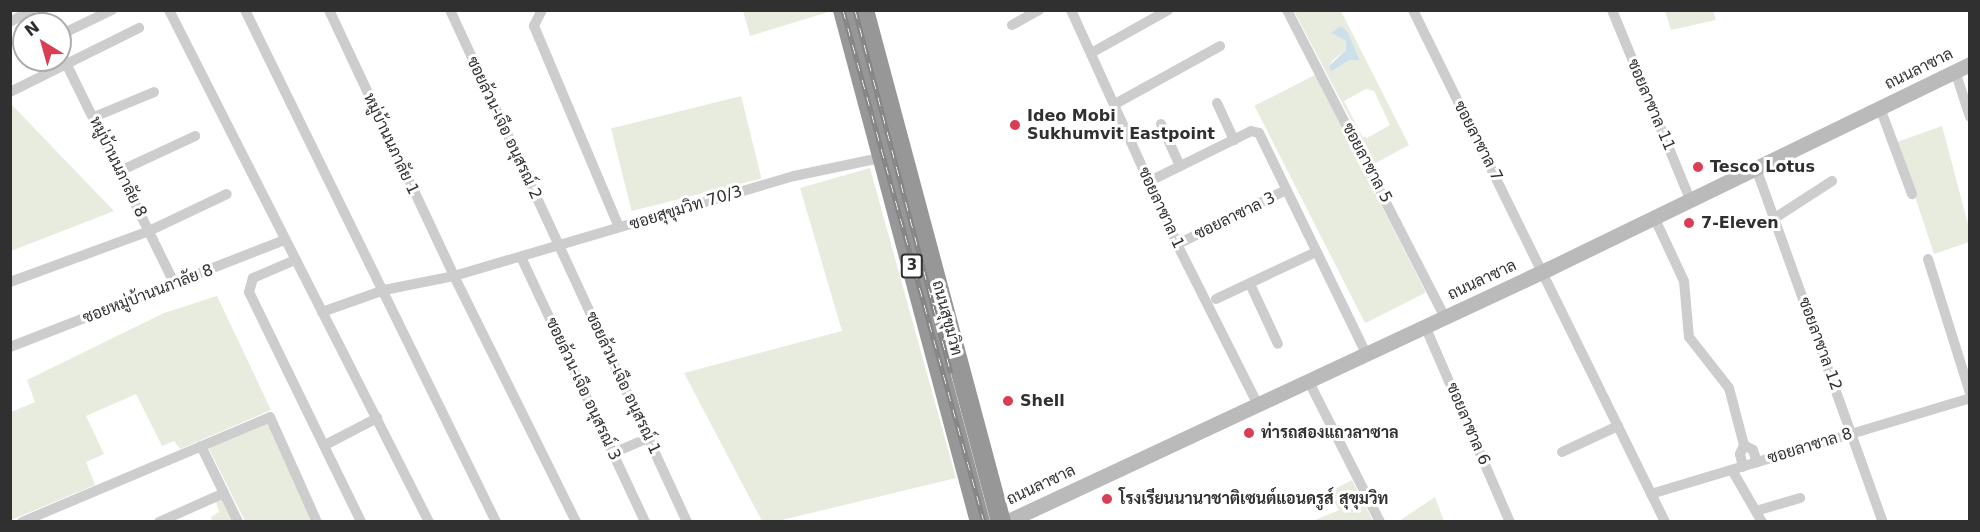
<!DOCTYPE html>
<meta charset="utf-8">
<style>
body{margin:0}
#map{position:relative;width:1980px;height:532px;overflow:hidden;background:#fff;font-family:"DejaVu Sans",Sarabun,sans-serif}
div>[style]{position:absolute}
.green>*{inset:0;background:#e7ecdf;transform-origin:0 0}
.water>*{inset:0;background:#cce0ea}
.street>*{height:10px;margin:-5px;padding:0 5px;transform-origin:5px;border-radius:5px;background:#cdcdcd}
.secondary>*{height:15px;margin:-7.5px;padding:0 7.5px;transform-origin:7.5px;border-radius:7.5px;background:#bababa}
.highway>*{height:20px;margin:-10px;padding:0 10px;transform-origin:10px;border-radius:10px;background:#979797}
.rail>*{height:5px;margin-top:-2.5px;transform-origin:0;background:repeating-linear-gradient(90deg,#fff 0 9px,#858585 0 18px);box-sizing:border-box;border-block:2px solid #858585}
.dots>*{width:16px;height:16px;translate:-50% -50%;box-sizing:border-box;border:3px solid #fff;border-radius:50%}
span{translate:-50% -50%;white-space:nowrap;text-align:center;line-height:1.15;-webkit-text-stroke:6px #fff;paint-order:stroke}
.shield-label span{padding:2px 4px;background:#fff;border:2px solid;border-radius:4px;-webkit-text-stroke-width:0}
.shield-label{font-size:15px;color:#303030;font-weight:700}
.street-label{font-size:16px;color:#303030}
.poi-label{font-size:16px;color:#303030;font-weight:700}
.left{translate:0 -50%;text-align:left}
.frame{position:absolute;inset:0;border:12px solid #303030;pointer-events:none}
.north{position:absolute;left:12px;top:12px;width:60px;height:60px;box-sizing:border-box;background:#fff;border:2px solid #acacac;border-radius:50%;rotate:323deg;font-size:16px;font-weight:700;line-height:24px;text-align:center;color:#303030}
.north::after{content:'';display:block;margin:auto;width:21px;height:27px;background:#d93f54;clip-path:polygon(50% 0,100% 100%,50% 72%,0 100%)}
</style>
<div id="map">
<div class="green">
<i style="clip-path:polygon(743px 11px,743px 10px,832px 11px,750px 36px)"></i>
<i style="clip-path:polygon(evenodd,1294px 11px,1341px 11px,1409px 145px,1374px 164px,1294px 11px,1341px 27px,1348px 32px,1360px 61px,1349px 60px,1331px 72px,1329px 66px,1333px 60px,1346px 50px,1346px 41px,1331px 33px,1341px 27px,1294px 11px,1366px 89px,1374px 91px,1390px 125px,1367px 138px,1362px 136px,1344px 101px,1366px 89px)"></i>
<i style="clip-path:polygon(1665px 11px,1713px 11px,1716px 20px,1671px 30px)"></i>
<i style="left:1315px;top:75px;width:244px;height:68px;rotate:63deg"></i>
<i style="left:741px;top:96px;width:85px;height:134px;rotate:76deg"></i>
<i style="clip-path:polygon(11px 103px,11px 104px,114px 211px,11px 251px)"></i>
<i style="clip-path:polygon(1942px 126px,1969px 228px,1969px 242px,1934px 254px,1897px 142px)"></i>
<i style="clip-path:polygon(870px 168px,956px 478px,778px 521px,762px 521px,684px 373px,842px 331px,800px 188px)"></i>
<i style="clip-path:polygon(217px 296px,271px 410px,180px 449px,174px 441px,162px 446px,136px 394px,86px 416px,104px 454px,86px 462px,95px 485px,11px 520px,11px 412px,35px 402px,27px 380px,164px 313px)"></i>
<i style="clip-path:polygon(268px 421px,313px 521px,245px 521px,208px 447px)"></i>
<i style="clip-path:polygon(1352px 480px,1373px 521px,1313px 521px,1339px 510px,1329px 492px)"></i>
<i style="clip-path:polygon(1435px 497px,1444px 521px,1399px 521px)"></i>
<i style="clip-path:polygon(222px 498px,234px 521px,212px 521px,211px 517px,219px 512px,216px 502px)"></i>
</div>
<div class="water">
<i style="clip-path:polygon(1341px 26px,1348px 32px,1360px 61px,1349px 60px,1331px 72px,1329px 66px,1346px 50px,1346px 41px,1331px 33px)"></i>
</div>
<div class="street">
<i style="left:41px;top:10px;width:15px;rotate:67deg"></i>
<i style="left:169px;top:10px;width:574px;rotate:63.08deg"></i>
<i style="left:245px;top:10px;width:570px;rotate:63.88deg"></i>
<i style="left:329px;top:10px;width:294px;rotate:64.8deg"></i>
<i style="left:454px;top:276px;width:275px;rotate:63.6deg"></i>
<i style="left:450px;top:10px;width:564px;rotate:65.16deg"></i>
<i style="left:542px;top:10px;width:18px;rotate:117deg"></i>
<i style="left:534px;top:26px;width:218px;rotate:67.1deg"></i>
<i style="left:1071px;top:10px;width:257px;rotate:65.6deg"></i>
<i style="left:1177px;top:244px;width:178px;rotate:63.3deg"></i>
<i style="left:1287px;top:10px;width:345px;rotate:62.8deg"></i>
<i style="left:1413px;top:10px;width:571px;rotate:63.79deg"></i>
<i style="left:1612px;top:10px;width:204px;rotate:67.6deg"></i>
<i style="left:10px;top:22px;width:25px;rotate:-29deg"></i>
<i style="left:1012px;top:25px;width:31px;rotate:-29deg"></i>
<i style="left:60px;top:35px;width:58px;rotate:-25.7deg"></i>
<i style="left:60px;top:51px;width:258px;rotate:63.8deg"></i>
<i style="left:1093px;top:52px;width:86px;rotate:-29.2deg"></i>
<i style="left:1955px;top:71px;width:48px;rotate:71.9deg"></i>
<i style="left:12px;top:91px;width:142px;rotate:-26.4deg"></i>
<i style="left:1217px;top:103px;width:41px;rotate:65.3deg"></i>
<i style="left:1115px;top:104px;width:120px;rotate:-28.9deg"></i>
<i style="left:1880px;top:108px;width:92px;rotate:69.6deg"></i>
<i style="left:94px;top:117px;width:65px;rotate:-22.6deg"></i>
<i style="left:1161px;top:124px;width:46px;rotate:65.7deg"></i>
<i style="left:1756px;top:168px;width:376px;rotate:70.3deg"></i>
<i style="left:120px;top:171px;width:83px;rotate:-25deg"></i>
<i style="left:1154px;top:179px;width:108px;rotate:-26.3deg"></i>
<i style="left:1251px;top:131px;width:8px;rotate:14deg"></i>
<i style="left:1259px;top:133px;width:245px;rotate:64.1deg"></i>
<i style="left:1654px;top:217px;width:71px;rotate:64.9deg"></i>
<i style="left:1684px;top:281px;width:56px;rotate:84.9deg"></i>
<i style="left:1689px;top:337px;width:65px;rotate:51.9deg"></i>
<i style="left:1729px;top:388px;width:59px;rotate:75.3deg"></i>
<i style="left:1744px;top:445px;width:10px;rotate:114deg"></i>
<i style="left:1740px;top:454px;width:13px;rotate:77deg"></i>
<i style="left:1775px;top:218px;width:68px;rotate:-33deg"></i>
<i style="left:1184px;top:241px;width:114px;rotate:-26.6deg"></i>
<i style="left:521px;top:257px;width:293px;rotate:64.9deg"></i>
<i style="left:1928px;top:259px;width:140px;rotate:72.6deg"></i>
<i style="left:295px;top:260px;width:46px;rotate:156.8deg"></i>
<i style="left:253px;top:278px;width:15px;rotate:106deg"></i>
<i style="left:249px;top:292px;width:256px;rotate:64deg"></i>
<i style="left:10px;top:282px;width:148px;rotate:-20.1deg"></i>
<i style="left:149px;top:231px;width:86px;rotate:-25.4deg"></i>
<i style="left:1250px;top:284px;width:66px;rotate:65deg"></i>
<i style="left:1216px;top:299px;width:110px;rotate:-25.2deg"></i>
<i style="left:322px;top:312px;width:66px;rotate:-19.5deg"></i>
<i style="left:384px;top:290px;width:71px;rotate:-11.3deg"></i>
<i style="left:454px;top:276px;width:354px;rotate:-16.4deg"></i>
<i style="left:794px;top:176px;width:93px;rotate:-11.8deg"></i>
<i style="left:1425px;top:326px;width:214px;rotate:66.6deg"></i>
<i style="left:10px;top:347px;width:295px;rotate:-21.3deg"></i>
<i style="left:1308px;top:380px;width:159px;rotate:63.1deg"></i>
<i style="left:325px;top:445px;width:59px;rotate:-27.4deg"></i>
<i style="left:1744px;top:445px;width:10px;rotate:29deg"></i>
<i style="left:1753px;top:450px;width:13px;rotate:72deg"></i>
<i style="left:201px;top:446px;width:85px;rotate:64deg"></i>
<i style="left:1562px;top:452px;width:62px;rotate:-24.9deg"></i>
<i style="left:613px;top:453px;width:39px;rotate:-23deg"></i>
<i style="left:1732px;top:470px;width:60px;rotate:60deg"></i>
<i style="left:1651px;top:494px;width:333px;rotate:-16.7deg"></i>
<i style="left:1756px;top:511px;width:46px;rotate:-16.5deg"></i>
<i style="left:22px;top:522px;width:269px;rotate:-22.9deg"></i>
<i style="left:270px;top:417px;width:115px;rotate:65.9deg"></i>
<i style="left:159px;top:522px;width:71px;rotate:-24deg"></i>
</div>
<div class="secondary">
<i style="left:1006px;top:522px;width:600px;rotate:-25.03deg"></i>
<i style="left:1550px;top:268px;width:467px;rotate:-25.9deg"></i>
</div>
<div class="highway">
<i style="left:843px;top:10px;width:530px;rotate:75.02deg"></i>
<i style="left:864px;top:10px;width:530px;rotate:75.02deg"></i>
</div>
<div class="rail">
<i style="left:843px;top:10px;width:531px;rotate:74.6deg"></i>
<i style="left:855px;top:10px;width:375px;rotate:75.2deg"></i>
</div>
<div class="dots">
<i style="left:1015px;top:125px;background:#d93f54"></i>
<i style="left:1698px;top:167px;background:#d93f54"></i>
<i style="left:1689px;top:223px;background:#d93f54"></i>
<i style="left:1008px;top:401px;background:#d93f54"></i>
<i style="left:1249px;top:433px;background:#d93f54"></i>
<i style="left:1107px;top:499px;background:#d93f54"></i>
</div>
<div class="shield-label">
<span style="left:912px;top:266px">3</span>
</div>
<div class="street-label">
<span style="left:1919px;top:69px;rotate:-26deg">ถนนลาซาล</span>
<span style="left:1651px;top:105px;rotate:67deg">ซอยลาซาล 11</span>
<span style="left:504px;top:128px;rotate:65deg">ซอยล้วน-เจือ อนุสรณ์ 2</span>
<span style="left:1478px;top:141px;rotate:63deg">ซอยลาซาล 7</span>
<span style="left:391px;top:144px;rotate:65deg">หมู่บ้านนภาลัย 1</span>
<span style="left:1367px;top:163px;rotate:62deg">ซอยลาซาล 5</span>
<span style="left:118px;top:167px;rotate:64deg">หมู่บ้านนภาลัย 8</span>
<span style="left:686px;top:208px;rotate:-17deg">ซอยสุขุมวิท 70/3</span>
<span style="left:1161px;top:208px;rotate:65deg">ซอยลาซาล 1</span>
<span style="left:1235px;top:216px;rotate:-26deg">ซอยลาซาล 3</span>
<span style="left:1482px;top:280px;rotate:-25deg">ถนนลาซาล</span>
<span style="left:148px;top:294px;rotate:-21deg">ซอยหมู่บ้านนภาลัย 8</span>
<span style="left:947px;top:318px;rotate:75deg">ถนนสุขุมวิท</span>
<span style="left:1820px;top:344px;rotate:70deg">ซอยลาซาล 12</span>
<span style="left:623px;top:383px;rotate:65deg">ซอยล้วน-เจือ อนุสรณ์ 1</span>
<span style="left:583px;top:389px;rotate:65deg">ซอยล้วน-เจือ อนุสรณ์ 3</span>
<span style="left:1468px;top:424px;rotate:67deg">ซอยลาซาล 6</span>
<span style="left:1810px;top:446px;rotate:-17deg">ซอยลาซาล 8</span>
<span style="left:1041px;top:485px;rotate:-25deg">ถนนลาซาล</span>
</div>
<div class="poi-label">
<span class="left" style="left:1027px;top:125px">Ideo Mobi<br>Sukhumvit Eastpoint</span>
<span class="left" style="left:1710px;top:167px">Tesco Lotus</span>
<span class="left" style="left:1701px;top:223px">7-Eleven</span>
<span class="left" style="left:1020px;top:401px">Shell</span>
<span class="left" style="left:1261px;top:433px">ท่ารถสองแถวลาซาล</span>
<span class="left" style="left:1119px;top:499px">โรงเรียนนานาชาติเซนต์แอนดรูส์ สุขุมวิท</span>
</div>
<div class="frame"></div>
<div class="north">N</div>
</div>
